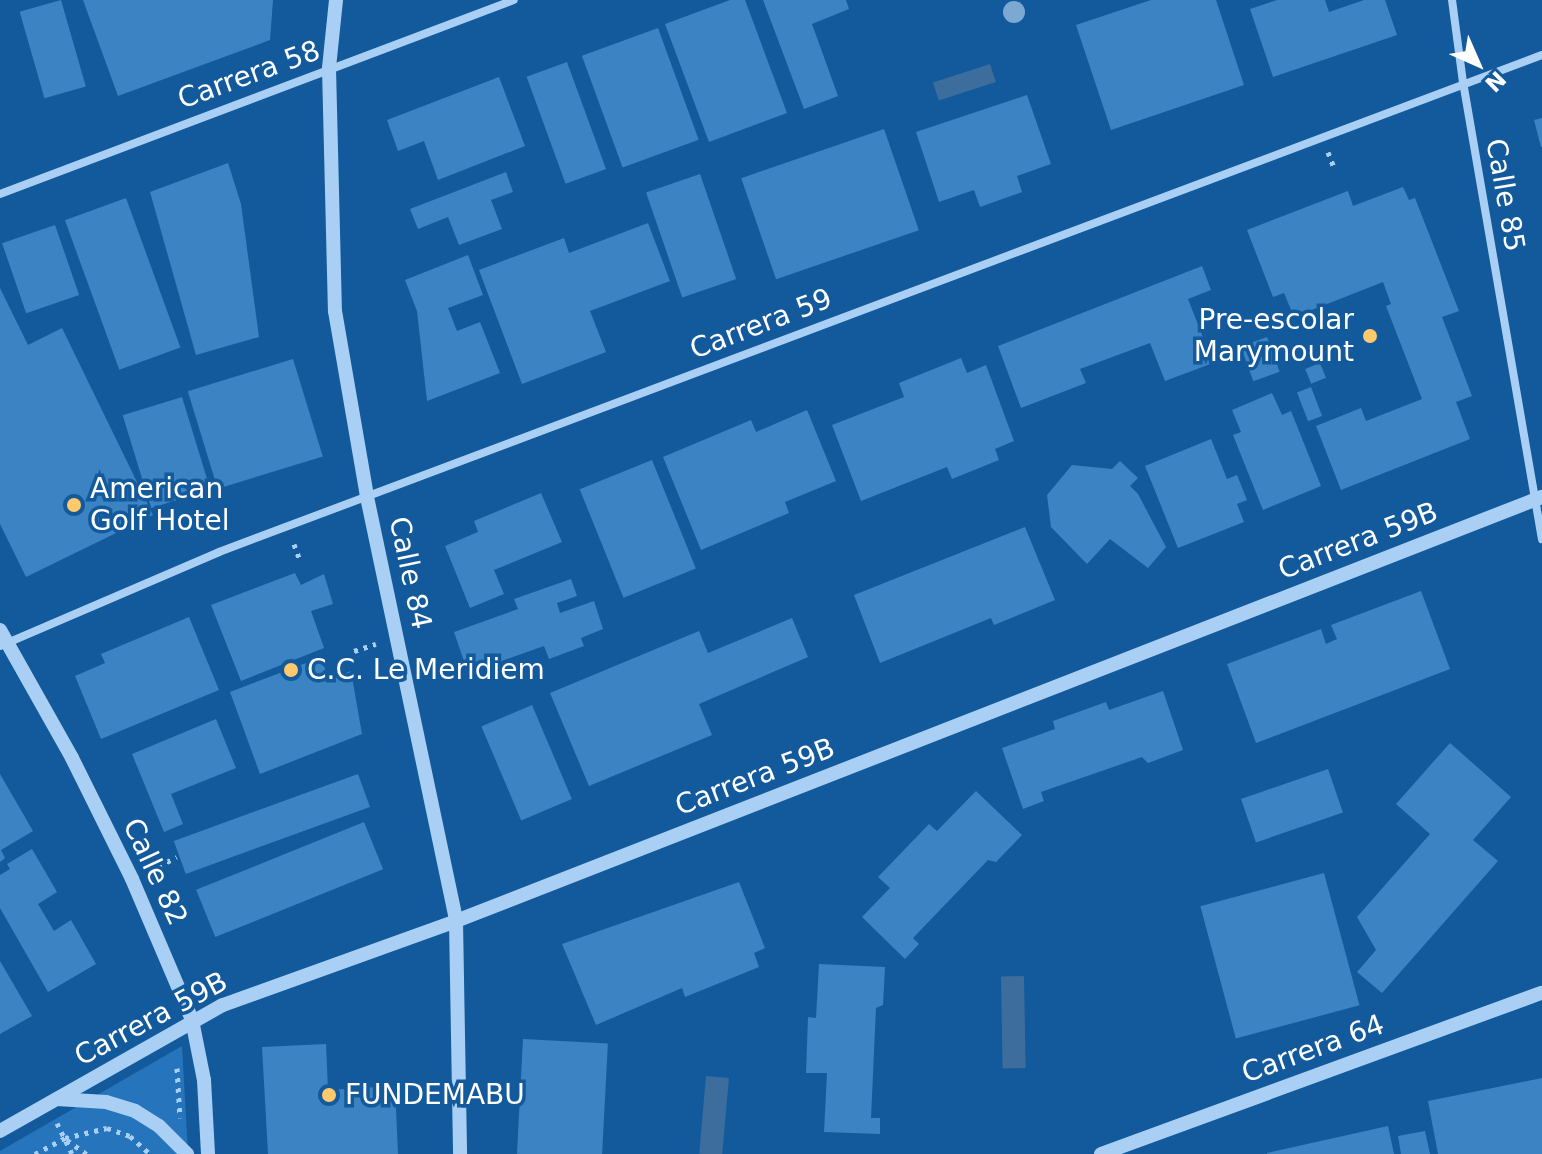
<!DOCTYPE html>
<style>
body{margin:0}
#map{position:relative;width:1542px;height:1154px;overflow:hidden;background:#135a9d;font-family:"DejaVu Sans",sans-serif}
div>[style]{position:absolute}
.green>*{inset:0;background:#2674bb}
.water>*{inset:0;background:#3c6d9d;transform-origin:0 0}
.building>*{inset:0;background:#3c83c3;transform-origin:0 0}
.path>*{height:5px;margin-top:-2.5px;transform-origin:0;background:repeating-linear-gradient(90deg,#a9d0f4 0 4px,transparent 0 10px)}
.minor>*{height:8px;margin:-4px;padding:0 4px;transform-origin:4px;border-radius:4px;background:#a9d0f4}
.tertiary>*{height:14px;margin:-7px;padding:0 7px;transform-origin:7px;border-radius:7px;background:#a9d0f4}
.trees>*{width:22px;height:22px;margin:-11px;border-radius:50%;background:#7ca9d2}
.dots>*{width:22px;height:22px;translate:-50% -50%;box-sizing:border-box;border:4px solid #135a9d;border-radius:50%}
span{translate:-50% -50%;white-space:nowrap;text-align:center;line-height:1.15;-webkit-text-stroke:7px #135a9d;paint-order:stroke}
.street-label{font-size:28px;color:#fff}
.poi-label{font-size:28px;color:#fff}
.right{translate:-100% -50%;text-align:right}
.left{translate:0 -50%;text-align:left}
.north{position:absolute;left:1438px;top:24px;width:80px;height:80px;-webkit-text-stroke:6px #135a9d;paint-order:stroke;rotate:135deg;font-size:22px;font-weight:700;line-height:32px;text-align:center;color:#fff}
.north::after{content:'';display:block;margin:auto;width:28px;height:36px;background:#fff;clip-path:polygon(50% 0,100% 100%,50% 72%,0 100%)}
</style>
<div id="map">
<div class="green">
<i style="clip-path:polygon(182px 1046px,188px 1154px,0 1154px,0 1151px)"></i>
</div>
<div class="water">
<i style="left:990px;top:64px;width:19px;height:60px;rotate:72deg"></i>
<i style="left:1024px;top:976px;width:92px;height:23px;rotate:89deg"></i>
<i style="left:706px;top:1076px;width:23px;height:78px;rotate:5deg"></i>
</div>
<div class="building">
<i style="left:61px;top:0;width:90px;height:43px;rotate:74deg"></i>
<i style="clip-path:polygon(83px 0,273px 0,270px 40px,118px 96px)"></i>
<i style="clip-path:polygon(730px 0,745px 0,787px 113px,709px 142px,665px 24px)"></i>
<i style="clip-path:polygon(763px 0,846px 0,849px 9px,812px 24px,838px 96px,804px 109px)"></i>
<i style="clip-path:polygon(1151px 0,1216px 0,1244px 85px,1111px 130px,1076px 25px)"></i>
<i style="clip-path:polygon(1277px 0,1325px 0,1329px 12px,1364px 0,1385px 0,1397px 35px,1273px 77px,1250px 9px)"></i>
<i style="left:658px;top:28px;width:119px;height:81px;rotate:70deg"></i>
<i style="left:567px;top:62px;width:114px;height:43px;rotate:70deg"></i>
<i style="clip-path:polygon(499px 77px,525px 146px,438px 180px,424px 141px,398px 151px,387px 120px)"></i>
<i style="clip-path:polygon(1027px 95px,1051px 164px,1017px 176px,1022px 192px,980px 207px,974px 190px,939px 202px,916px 132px)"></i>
<i style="clip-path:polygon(1542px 118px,1542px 147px,1541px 147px,1534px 120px)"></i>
<i style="left:884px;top:129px;width:107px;height:151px;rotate:71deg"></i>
<i style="clip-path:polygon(228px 163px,241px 204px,259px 337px,196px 355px,150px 192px)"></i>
<i style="clip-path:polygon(506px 172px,513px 192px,491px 200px,502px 229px,459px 245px,448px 217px,418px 229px,410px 209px)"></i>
<i style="left:700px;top:174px;width:111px;height:57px;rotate:71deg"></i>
<i style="clip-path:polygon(1403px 187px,1409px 200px,1415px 198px,1459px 311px,1442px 317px,1472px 396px,1456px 402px,1470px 439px,1341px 490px,1316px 426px,1361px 408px,1366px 421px,1422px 399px,1386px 306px,1391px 304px,1383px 282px,1294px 317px,1284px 293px,1273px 297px,1247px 230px,1348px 191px,1353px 206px)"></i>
<i style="left:126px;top:198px;width:159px;height:65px;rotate:70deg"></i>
<i style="clip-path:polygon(648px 223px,670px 281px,590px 311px,606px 352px,522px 384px,479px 270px,564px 238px,569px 253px)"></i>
<i style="left:55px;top:225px;width:74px;height:56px;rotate:71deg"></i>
<i style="clip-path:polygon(468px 255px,483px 295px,448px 308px,457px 331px,480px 322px,500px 373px,427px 401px,417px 311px,405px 280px)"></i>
<i style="clip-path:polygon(1202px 266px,1211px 290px,1188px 299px,1213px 363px,1165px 381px,1150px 343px,1080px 369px,1086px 383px,1021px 408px,998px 346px)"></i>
<i style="clip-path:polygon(0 288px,28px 345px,62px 328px,153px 515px,26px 577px,0 524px)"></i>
<i style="left:1267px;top:337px;width:37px;height:28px;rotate:70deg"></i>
<i style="clip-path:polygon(961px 358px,967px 373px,986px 365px,1014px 441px,995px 449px,999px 460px,952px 479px,947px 467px,861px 501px,832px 425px,904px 397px,899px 383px)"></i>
<i style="left:293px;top:359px;width:102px;height:110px;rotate:73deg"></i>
<i style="left:1320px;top:363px;width:16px;height:16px;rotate:68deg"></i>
<i style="left:1311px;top:387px;width:31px;height:15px;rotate:69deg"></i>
<i style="clip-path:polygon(1272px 393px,1282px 415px,1291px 411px,1321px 486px,1263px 510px,1233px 435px,1241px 432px,1232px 410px)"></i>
<i style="left:182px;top:397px;width:97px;height:62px;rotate:73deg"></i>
<i style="clip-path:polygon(807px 410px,836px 481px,785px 502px,789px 513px,701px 550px,663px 457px,751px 420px,756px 432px)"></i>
<i style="clip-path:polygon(1211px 439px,1227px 479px,1237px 475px,1247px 500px,1237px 504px,1244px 522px,1178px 548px,1145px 466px)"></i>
<i style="left:652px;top:460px;width:117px;height:78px;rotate:68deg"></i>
<i style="clip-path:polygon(1120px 461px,1138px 478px,1130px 486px,1138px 494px,1166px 547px,1148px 568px,1110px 539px,1087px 564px,1051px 527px,1047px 495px,1072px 465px,1112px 469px)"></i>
<i style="clip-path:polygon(541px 493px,562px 542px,494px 570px,504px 594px,470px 608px,445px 546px,478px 532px,474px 521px)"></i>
<i style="clip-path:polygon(1025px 527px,1055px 600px,994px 625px,991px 618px,880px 663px,854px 595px)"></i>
<i style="clip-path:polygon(295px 573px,301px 585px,324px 574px,333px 604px,311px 611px,324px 648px,241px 681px,211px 605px)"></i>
<i style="clip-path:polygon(571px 579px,577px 596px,557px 603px,560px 613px,594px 601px,603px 629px,581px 638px,584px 646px,549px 659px,544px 646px,468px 673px,454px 632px,518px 609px,514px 599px)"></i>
<i style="clip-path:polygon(1421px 591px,1450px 669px,1256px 743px,1227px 664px,1321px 629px,1326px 644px,1337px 639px,1331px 625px)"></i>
<i style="clip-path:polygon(189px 617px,219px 690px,101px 739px,75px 676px,105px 663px,101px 654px)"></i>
<i style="clip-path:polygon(792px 618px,808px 657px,699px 704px,712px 735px,589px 786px,550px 693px,699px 631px,708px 653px)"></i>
<i style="clip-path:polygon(322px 657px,328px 680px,351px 671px,362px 734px,260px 774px,230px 692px)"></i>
<i style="clip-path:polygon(1163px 691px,1183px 750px,1148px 763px,1142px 757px,1041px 792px,1044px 801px,1023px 809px,1002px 748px,1055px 729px,1053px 721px,1106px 702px,1109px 710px)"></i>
<i style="left:532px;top:705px;width:102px;height:55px;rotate:67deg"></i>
<i style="clip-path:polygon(216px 719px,236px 768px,171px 794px,183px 824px,164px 832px,132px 754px)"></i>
<i style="clip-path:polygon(1450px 743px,1511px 797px,1473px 840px,1498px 861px,1382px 993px,1357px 972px,1376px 950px,1357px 917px,1430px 834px,1396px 804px)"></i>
<i style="left:1328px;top:769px;width:46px;height:92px;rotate:71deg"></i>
<i style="clip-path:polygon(0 774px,33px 831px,1px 850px,5px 858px,0 862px)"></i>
<i style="left:358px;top:774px;width:35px;height:196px;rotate:70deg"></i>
<i style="clip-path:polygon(976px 791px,1022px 835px,996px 862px,988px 860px,913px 938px,919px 944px,905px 959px,862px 917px,890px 888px,878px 877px,929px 824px,937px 831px)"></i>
<i style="left:364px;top:822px;width:51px;height:181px;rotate:68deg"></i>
<i style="clip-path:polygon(32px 849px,57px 892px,38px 904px,54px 931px,71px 920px,96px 964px,48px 992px,0 908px,0 875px,10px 869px,7px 864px)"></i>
<i style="left:1324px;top:873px;width:137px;height:128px;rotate:75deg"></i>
<i style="clip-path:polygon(739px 882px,765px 948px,754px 953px,759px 967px,685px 997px,682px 988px,596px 1025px,562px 944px)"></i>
<i style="clip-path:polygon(0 961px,32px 1016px,0 1034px)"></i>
<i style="clip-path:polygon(819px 964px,885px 967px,883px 1005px,876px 1008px,871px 1118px,880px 1118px,880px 1134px,824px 1132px,827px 1073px,806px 1073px,808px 1017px,816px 1018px)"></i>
<i style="left:523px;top:1039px;width:85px;height:115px;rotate:3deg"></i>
<i style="clip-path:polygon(326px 1044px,328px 1090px,395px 1086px,398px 1154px,268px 1154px,262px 1047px)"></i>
<i style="clip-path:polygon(1542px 1078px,1542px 1154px,1438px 1154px,1428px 1101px)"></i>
<i style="clip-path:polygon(1388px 1126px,1394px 1154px,1267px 1154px,1267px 1153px)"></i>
<i style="clip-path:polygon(1425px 1131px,1430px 1154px,1401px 1154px,1398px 1136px)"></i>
</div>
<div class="path">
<i style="left:1328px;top:152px;width:19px;rotate:69deg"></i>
<i style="left:294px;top:544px;width:15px;rotate:70deg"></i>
<i style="left:354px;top:651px;width:23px;rotate:-18deg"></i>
<i style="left:149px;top:871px;width:31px;rotate:-27deg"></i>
<i style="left:177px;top:1068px;width:50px;rotate:86.6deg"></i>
<i style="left:57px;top:1123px;width:34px;rotate:64deg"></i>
<i style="left:67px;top:1140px;width:24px;rotate:36deg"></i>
<i style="left:35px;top:1154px;width:34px;rotate:-28deg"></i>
<i style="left:65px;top:1138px;width:43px;rotate:-13.4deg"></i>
<i style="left:107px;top:1128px;width:24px;rotate:19deg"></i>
<i style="left:130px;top:1136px;width:27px;rotate:42deg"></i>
</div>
<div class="minor">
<i style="left:1452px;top:0;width:83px;rotate:82.4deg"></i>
<i style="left:1463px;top:82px;width:464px;rotate:80.2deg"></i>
<i style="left:0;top:194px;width:549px;rotate:-20.68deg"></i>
<i style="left:0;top:646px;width:238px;rotate:-23.2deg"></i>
<i style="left:219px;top:552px;width:1413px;rotate:-20.59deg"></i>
</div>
<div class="tertiary">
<i style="left:336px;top:0;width:68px;rotate:95.9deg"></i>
<i style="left:329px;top:68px;width:243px;rotate:88.6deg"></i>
<i style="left:335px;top:311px;width:189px;rotate:80.2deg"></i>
<i style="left:367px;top:497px;width:433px;rotate:78.1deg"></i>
<i style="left:456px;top:921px;width:233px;rotate:89deg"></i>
<i style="left:0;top:630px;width:147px;rotate:60.6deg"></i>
<i style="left:72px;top:758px;width:135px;rotate:63.6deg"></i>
<i style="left:132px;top:879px;width:153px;rotate:66.9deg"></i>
<i style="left:192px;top:1020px;width:61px;rotate:78.7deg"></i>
<i style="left:204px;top:1080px;width:74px;rotate:86.9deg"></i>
<i style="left:57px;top:1099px;width:49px;rotate:3.5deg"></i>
<i style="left:106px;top:1102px;width:30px;rotate:17deg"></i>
<i style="left:135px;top:1111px;width:28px;rotate:32deg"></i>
<i style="left:159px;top:1126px;width:40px;rotate:45deg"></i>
<i style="left:0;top:1131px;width:256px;rotate:-29.5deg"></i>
<i style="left:223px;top:1005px;width:248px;rotate:-19.8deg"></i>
<i style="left:456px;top:921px;width:1166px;rotate:-21.33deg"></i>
<i style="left:1101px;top:1154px;width:469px;rotate:-20.1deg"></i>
</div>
<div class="trees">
<i style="left:1014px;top:12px"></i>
</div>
<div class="dots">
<i style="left:1370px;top:336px;background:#ffc96c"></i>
<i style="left:74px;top:505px;background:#ffc96c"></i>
<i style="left:291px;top:670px;background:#ffc96c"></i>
<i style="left:329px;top:1095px;background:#ffc96c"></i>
</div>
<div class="street-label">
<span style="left:249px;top:75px;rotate:-20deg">Carrera 58</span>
<span style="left:1505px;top:195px;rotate:80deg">Calle 85</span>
<span style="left:761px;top:324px;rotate:-21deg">Carrera 59</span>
<span style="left:1358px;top:541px;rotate:-21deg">Carrera 59B</span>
<span style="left:410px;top:573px;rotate:78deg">Calle 84</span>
<span style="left:755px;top:777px;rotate:-21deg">Carrera 59B</span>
<span style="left:155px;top:872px;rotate:65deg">Calle 82</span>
<span style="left:151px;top:1019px;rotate:-28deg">Carrera 59B</span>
<span style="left:1313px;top:1049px;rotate:-20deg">Carrera 64</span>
</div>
<div class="poi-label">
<span class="right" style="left:1354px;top:336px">Pre-escolar<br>Marymount</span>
<span class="left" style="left:90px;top:505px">American<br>Golf Hotel</span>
<span class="left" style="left:307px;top:670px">C.C. Le Meridiem</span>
<span class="left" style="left:345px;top:1095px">FUNDEMABU</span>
</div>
<div class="north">N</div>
</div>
